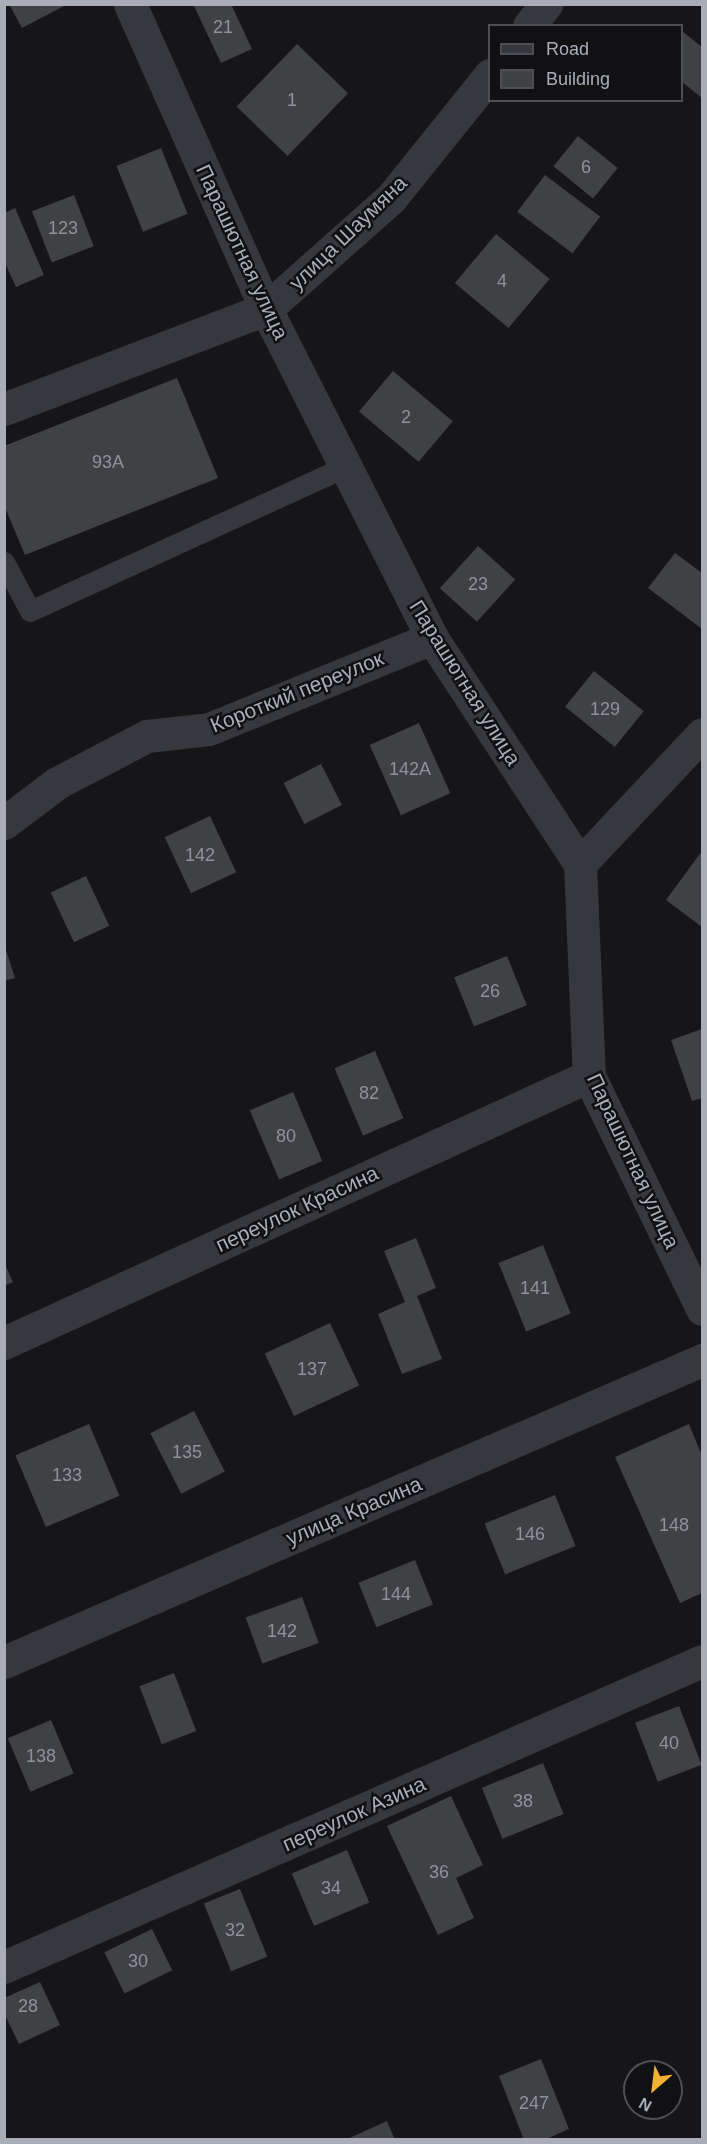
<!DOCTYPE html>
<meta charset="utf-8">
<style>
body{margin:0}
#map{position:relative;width:707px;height:2144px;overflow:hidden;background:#161618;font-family:Arial,sans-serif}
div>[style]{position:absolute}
.building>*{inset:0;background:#404145;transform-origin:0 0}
.service>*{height:21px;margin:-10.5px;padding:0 10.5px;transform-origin:10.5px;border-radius:10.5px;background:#37383d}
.minor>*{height:33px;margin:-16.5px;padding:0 16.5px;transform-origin:16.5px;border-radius:16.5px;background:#37383d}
span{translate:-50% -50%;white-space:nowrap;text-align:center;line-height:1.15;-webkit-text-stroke:5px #111113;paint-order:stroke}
.number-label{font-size:18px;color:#8e929b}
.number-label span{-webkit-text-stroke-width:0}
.street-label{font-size:21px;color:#a8adb8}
.frame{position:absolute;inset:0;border:6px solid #a8adb8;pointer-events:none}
.legend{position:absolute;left:488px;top:24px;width:195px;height:78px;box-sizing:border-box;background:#111113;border:2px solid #4d4f55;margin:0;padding:8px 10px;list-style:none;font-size:18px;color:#a8adb8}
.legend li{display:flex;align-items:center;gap:12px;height:30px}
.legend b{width:30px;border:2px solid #4d4f55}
.north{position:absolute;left:623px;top:2060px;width:60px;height:60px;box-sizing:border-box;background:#111113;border:2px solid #4d4f55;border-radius:50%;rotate:208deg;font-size:16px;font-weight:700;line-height:24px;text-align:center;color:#a8adb8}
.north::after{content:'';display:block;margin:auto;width:21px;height:27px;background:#f2b134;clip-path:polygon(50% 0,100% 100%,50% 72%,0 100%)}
</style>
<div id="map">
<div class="building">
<i style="clip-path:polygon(9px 4px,68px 4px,22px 28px)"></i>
<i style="clip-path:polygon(193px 4px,231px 4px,252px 49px,221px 63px)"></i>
<i style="clip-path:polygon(682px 31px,702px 47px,702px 98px,682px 82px)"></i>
<i style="left:297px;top:44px;width:71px;height:87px;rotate:44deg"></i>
<i style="left:578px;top:136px;width:51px;height:39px;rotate:39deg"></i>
<i style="left:161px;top:148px;width:71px;height:48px;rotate:68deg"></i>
<i style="left:545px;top:175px;width:69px;height:46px;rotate:37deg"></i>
<i style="left:74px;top:195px;width:55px;height:45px;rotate:69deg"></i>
<i style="clip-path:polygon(15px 208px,44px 275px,16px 287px,4px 261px,4px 213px)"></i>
<i style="left:496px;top:234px;width:70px;height:64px;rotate:40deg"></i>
<i style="left:393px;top:371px;width:78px;height:53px;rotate:40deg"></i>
<i style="clip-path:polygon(177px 378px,218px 478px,25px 555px,4px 505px,4px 446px)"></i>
<i style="left:478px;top:546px;width:50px;height:57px;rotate:42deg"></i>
<i style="clip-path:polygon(675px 553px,702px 573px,702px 629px,648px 588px)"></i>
<i style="left:594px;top:671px;width:64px;height:46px;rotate:39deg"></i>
<i style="left:419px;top:723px;width:77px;height:54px;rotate:66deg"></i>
<i style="left:321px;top:764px;width:46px;height:42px;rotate:63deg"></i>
<i style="left:210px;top:816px;width:62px;height:50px;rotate:65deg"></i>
<i style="clip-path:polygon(702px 851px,702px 927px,666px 900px)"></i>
<i style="left:86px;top:876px;width:55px;height:39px;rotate:65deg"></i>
<i style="clip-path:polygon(5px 947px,15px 978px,4px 981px,4px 948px)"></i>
<i style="left:507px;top:956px;width:53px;height:57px;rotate:68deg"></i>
<i style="clip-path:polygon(702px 1029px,702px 1098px,692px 1101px,671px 1040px)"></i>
<i style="left:375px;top:1051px;width:73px;height:44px;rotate:67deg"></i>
<i style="left:293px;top:1092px;width:75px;height:47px;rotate:67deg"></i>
<i style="clip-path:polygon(416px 1238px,436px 1288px,417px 1296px,442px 1359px,402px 1374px,378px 1314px,405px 1302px,384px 1251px)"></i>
<i style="left:543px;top:1245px;width:74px;height:48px;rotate:68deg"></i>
<i style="clip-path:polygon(4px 1262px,13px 1282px,4px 1286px)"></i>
<i style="left:330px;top:1323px;width:69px;height:72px;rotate:65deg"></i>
<i style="left:194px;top:1411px;width:68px;height:49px;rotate:63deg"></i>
<i style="left:89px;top:1424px;width:78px;height:80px;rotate:67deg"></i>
<i style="clip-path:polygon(689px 1424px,702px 1456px,702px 1593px,680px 1603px,615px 1457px)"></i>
<i style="left:555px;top:1495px;width:55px;height:76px;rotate:68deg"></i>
<i style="left:415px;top:1560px;width:48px;height:61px;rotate:68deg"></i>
<i style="left:302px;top:1597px;width:49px;height:60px;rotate:70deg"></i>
<i style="left:174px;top:1673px;width:62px;height:37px;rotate:69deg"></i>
<i style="left:679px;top:1706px;width:63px;height:47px;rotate:69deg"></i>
<i style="left:51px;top:1720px;width:58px;height:47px;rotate:67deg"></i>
<i style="left:543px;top:1763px;width:55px;height:66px;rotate:68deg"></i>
<i style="clip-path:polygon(451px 1796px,483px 1865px,456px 1878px,474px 1918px,438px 1935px,387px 1826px)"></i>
<i style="left:347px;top:1850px;width:57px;height:60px;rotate:67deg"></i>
<i style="left:240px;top:1889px;width:73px;height:39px;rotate:68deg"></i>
<i style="left:152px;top:1929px;width:46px;height:53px;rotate:64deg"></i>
<i style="clip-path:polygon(40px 1982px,60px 2025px,19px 2044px,4px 2013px,4px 1998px)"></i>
<i style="clip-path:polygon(541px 2059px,569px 2129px,544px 2140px,524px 2140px,499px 2076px)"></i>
<i style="clip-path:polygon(387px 2121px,395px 2140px,345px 2140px)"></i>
</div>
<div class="service">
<i style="left:4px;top:562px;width:55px;rotate:62deg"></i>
<i style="left:30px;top:611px;width:348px;rotate:-24.6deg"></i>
</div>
<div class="minor">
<i style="left:130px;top:4px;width:334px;rotate:66deg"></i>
<i style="left:266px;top:309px;width:369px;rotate:63.2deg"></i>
<i style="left:432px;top:638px;width:270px;rotate:56.8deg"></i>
<i style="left:580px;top:864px;width:212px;rotate:87.6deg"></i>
<i style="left:589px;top:1076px;width:259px;rotate:64.1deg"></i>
<i style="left:529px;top:26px;width:28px;rotate:-52deg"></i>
<i style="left:4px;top:409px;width:280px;rotate:-20.9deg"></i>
<i style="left:266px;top:309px;width:167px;rotate:-41.6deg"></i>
<i style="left:391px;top:198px;width:158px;rotate:-51.2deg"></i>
<i style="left:4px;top:823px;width:66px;rotate:-37deg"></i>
<i style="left:57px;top:783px;width:102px;rotate:-27.6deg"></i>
<i style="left:147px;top:736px;width:62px;rotate:-6.4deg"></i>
<i style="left:209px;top:729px;width:241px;rotate:-22.2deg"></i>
<i style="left:580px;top:864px;width:178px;rotate:-46.8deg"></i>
<i style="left:4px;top:1343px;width:643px;rotate:-24.53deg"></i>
<i style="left:4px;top:1662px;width:761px;rotate:-23.4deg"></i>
<i style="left:4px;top:1967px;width:762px;rotate:-23.67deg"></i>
</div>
<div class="number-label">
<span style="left:223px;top:27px">21</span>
<span style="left:292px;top:100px">1</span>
<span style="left:586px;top:167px">6</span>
<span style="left:63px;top:228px">123</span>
<span style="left:502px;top:281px">4</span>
<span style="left:406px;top:417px">2</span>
<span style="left:108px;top:462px">93А</span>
<span style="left:478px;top:584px">23</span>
<span style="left:605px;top:709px">129</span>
<span style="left:410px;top:769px">142А</span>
<span style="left:200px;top:855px">142</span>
<span style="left:490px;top:991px">26</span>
<span style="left:369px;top:1093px">82</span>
<span style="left:286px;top:1136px">80</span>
<span style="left:535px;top:1288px">141</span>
<span style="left:312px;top:1369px">137</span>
<span style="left:187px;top:1452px">135</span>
<span style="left:67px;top:1475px">133</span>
<span style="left:674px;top:1525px">148</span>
<span style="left:530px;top:1534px">146</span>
<span style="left:396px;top:1594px">144</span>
<span style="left:282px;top:1631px">142</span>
<span style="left:669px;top:1743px">40</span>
<span style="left:41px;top:1756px">138</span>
<span style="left:523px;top:1801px">38</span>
<span style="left:439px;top:1872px">36</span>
<span style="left:331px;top:1888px">34</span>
<span style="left:235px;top:1930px">32</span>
<span style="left:138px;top:1961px">30</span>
<span style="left:28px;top:2006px">28</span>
<span style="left:534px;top:2103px">247</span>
</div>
<div class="street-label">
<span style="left:348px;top:233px;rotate:-44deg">улица Шаумяна</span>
<span style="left:242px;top:252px;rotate:65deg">Парашютная улица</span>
<span style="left:465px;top:683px;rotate:58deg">Парашютная улица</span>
<span style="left:297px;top:692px;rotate:-22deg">Короткий переулок</span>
<span style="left:633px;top:1161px;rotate:65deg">Парашютная улица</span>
<span style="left:297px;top:1209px;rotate:-25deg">переулок Красина</span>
<span style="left:354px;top:1511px;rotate:-23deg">улица Красина</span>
<span style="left:354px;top:1814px;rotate:-24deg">переулок Азина</span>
</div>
<div class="frame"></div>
<ul class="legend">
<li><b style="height:8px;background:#37383d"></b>Road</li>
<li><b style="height:16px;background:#404145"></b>Building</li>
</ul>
<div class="north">N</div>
</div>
